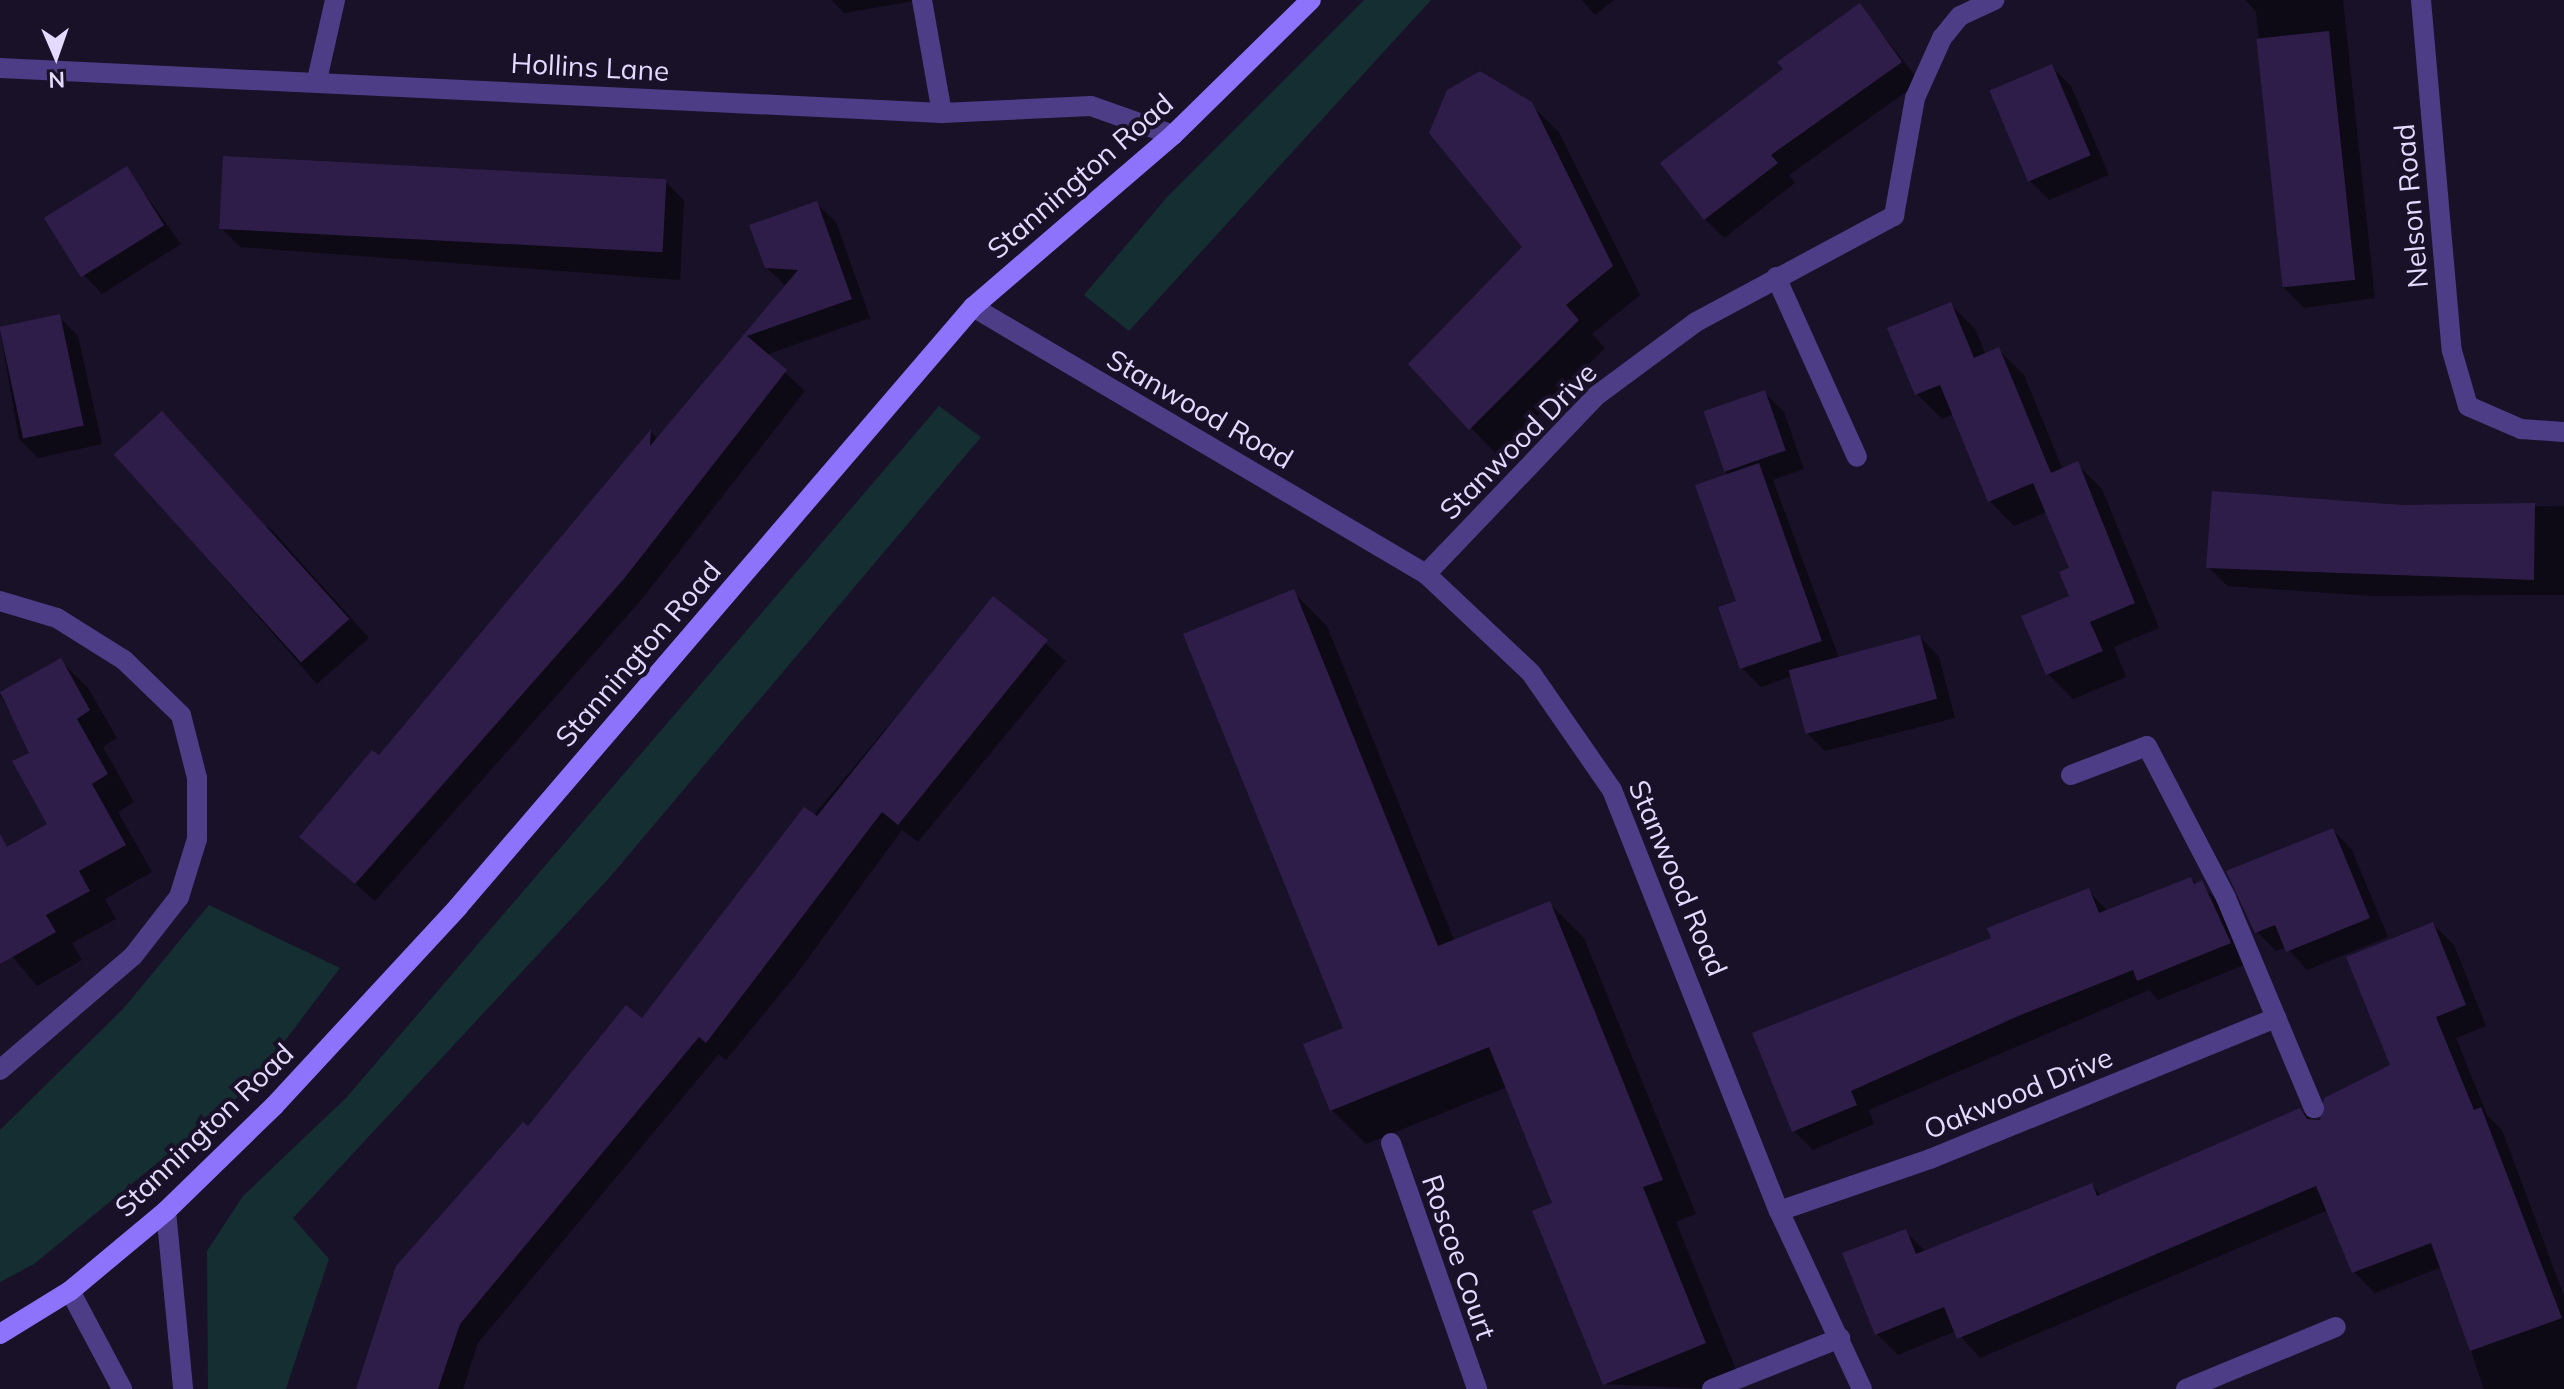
<!DOCTYPE html>
<style>
body{margin:0}
#map{position:relative;width:2564px;height:1389px;overflow:hidden;background:#191128;font-family:Mulish,sans-serif}
div>[style]{position:absolute}
.green>*{inset:0;background:#142e32}
.shadow>*{inset:0;background:#0007}
.building>*{inset:0;background:#2e1d49;transform-origin:0 0}
.service>*{height:20px;margin:-10px;padding:0 10px;transform-origin:10px;border-radius:10px;background:#4c3d86}
.minor>*{height:20px;margin:-10px;padding:0 10px;transform-origin:10px;border-radius:10px;background:#4c3d86}
.secondary>*{height:20px;margin:-10px;padding:0 10px;transform-origin:10px;border-radius:10px;background:#8d72fc}
span{translate:-50% -50%;white-space:nowrap;text-align:center;line-height:1.15;-webkit-text-stroke:8px #191128;paint-order:stroke}
.street-label{font-size:28px;color:#e4d9fe}
.north{position:absolute;left:16px;top:16px;width:80px;height:80px;-webkit-text-stroke:6px #191128;paint-order:stroke;rotate:178deg;font-size:22px;font-weight:700;line-height:32px;text-align:center;color:#e4d9fe}
.north::after{content:'';display:block;margin:auto;width:28px;height:36px;background:#e4d9fe;clip-path:polygon(50% 0,100% 100%,50% 72%,0 100%)}
</style>
<div id="map">
<div class="green">
<i style="clip-path:polygon(1364px 0,1431px 0,1129px 331px,1084px 295px,1168px 196px)"></i>
<i style="clip-path:polygon(939px 406px,981px 437px,610px 877px,293px 1218px,329px 1259px,286px 1389px,208px 1389px,207px 1251px,243px 1196px,346px 1098px)"></i>
<i style="clip-path:polygon(209px 905px,340px 968px,250px 1087px,34px 1264px,0 1282px,0 1130px,123px 1009px)"></i>
</div>
<div class="shadow">
<i style="clip-path:polygon(832px 0,915px 0,915px 1px,844px 13px)"></i>
<i style="clip-path:polygon(1582px 0,1614px 0,1595px 15px)"></i>
<i style="clip-path:polygon(2245px 0,2343px 0,2375px 298px,2304px 308px,2284px 288px,2256px 11px)"></i>
<i style="clip-path:polygon(1860px 6px,1920px 82px,1789px 175px,1795px 183px,1724px 238px,1705px 219px,1786px 70px)"></i>
<i style="clip-path:polygon(2052px 67px,2071px 86px,2109px 175px,2049px 200px,2030px 181px)"></i>
<i style="clip-path:polygon(1530px 104px,1559px 132px,1640px 295px,1592px 334px,1605px 348px,1498px 456px,1410px 364px,1525px 247px)"></i>
<i style="clip-path:polygon(127px 169px,181px 244px,102px 294px,83px 274px)"></i>
<i style="clip-path:polygon(665px 181px,684px 201px,680px 280px,240px 247px,221px 228px)"></i>
<i style="clip-path:polygon(816px 203px,836px 222px,870px 318px,766px 355px,805px 391px,642px 599px,375px 901px,302px 837px,379px 758px,651px 432px,658px 439px,786px 286px,766px 267px)"></i>
<i style="clip-path:polygon(1950px 304px,1975px 329px,1986px 355px,1999px 350px,2024px 375px,2063px 470px,2077px 464px,2102px 489px,2159px 628px,2114px 647px,2126px 677px,2073px 699px,2048px 674px,2072px 597px,2071px 569px,2047px 512px,2014px 526px,1989px 500px,1954px 414px,1942px 419px,1917px 394px)"></i>
<i style="clip-path:polygon(59px 317px,78px 336px,102px 444px,38px 458px,19px 439px,0 330px)"></i>
<i style="clip-path:polygon(1765px 393px,1784px 412px,1804px 469px,1773px 480px,1839px 658px,1920px 637px,1939px 657px,1955px 718px,1825px 751px,1806px 732px,1792px 676px,1761px 687px,1742px 668px,1726px 471px)"></i>
<i style="clip-path:polygon(116px 454px,271px 529px,369px 638px,317px 684px)"></i>
<i style="clip-path:polygon(2564px 506px,2564px 595px,2372px 596px,2227px 586px,2208px 567px,2402px 507px)"></i>
<i style="clip-path:polygon(1293px 592px,1327px 626px,1455px 942px,1550px 904px,1584px 938px,1696px 1214px,1676px 1222px,1739px 1377px,1710px 1389px,1604px 1384px,1555px 1204px,1507px 1087px,1366px 1144px,1332px 1110px,1346px 1029px)"></i>
<i style="clip-path:polygon(994px 599px,1066px 661px,918px 842px,902px 830px,795px 976px,726px 1060px,719px 1054px,478px 1343px,463px 1389px,358px 1389px,528px 1129px,642px 1021px)"></i>
<i style="clip-path:polygon(61px 661px,88px 688px,117px 738px,103px 747px,134px 802px,118px 812px,152px 872px,105px 899px,116px 919px,72px 943px,82px 960px,37px 986px,0 941px,0 880px,50px 824px,32px 753px,0 695px)"></i>
<i style="clip-path:polygon(2333px 830px,2352px 850px,2388px 937px,2307px 970px,2286px 947px,2276px 951px,2257px 932px)"></i>
<i style="clip-path:polygon(2191px 879px,2221px 902px,2249px 963px,2158px 1000px,2149px 990px,1869px 1110px,1874px 1124px,1813px 1150px,1794px 1131px,1994px 939px,2088px 890px,2108px 912px)"></i>
<i style="clip-path:polygon(2433px 924px,2454px 945px,2486px 1026px,2456px 1038px,2487px 1115px,2502px 1130px,2564px 1296px,2564px 1389px,2484px 1389px,2442px 1267px,2375px 1293px,2354px 1272px,2328px 1210px,1980px 1358px,1956px 1331px,1898px 1355px,1877px 1334px,1905px 1231px,1926px 1252px,2091px 1185px,2102px 1196px,2299px 1110px,2321px 1122px,2393px 1066px)"></i>
</div>
<div class="building">
<i style="clip-path:polygon(1860px 3px,1902px 62px,1771px 155px,1778px 163px,1704px 220px,1660px 163px,1783px 69px,1777px 62px)"></i>
<i style="left:2329px;top:31px;width:250px;height:73px;rotate:84deg"></i>
<i style="left:2052px;top:64px;width:99px;height:68px;rotate:67deg"></i>
<i style="clip-path:polygon(1480px 71px,1532px 102px,1613px 266px,1566px 305px,1579px 320px,1469px 430px,1408px 364px,1522px 247px,1429px 133px,1447px 90px)"></i>
<i style="left:223px;top:156px;width:444px;height:73px;rotate:3deg"></i>
<i style="left:127px;top:166px;width:70px;height:98px;rotate:58deg"></i>
<i style="clip-path:polygon(817px 201px,852px 299px,747px 336px,787px 370px,623px 580px,355px 884px,299px 837px,372px 750px,379px 755px,651px 429px,650px 446px,798px 270px,765px 268px,749px 225px)"></i>
<i style="clip-path:polygon(1951px 302px,1974px 358px,1999px 347px,2051px 473px,2078px 461px,2135px 603px,2090px 622px,2103px 651px,2046px 675px,2021px 616px,2069px 596px,2059px 572px,2069px 568px,2033px 483px,1988px 502px,1940px 385px,1915px 395px,1887px 328px)"></i>
<i style="left:60px;top:314px;width:114px;height:62px;rotate:78deg"></i>
<i style="left:1765px;top:390px;width:64px;height:65px;rotate:71deg"></i>
<i style="left:162px;top:411px;width:280px;height:65px;rotate:48deg"></i>
<i style="clip-path:polygon(1759px 463px,1822px 641px,1740px 669px,1718px 607px,1736px 601px,1695px 485px)"></i>
<i style="clip-path:polygon(2212px 491px,2402px 505px,2535px 503px,2534px 580px,2206px 568px)"></i>
<i style="clip-path:polygon(1294px 589px,1438px 946px,1550px 901px,1663px 1180px,1643px 1187px,1706px 1343px,1603px 1385px,1532px 1211px,1552px 1203px,1489px 1047px,1330px 1111px,1303px 1044px,1343px 1028px,1183px 634px)"></i>
<i style="clip-path:polygon(993px 596px,1048px 640px,898px 825px,882px 812px,706px 1043px,699px 1037px,460px 1324px,438px 1389px,356px 1389px,396px 1266px,523px 1122px,528px 1126px,626px 1005px,642px 1018px,804px 807px,817px 816px)"></i>
<i style="left:1920px;top:635px;width:66px;height:136px;rotate:75deg"></i>
<i style="clip-path:polygon(61px 658px,90px 710px,77px 719px,108px 774px,92px 784px,126px 845px,79px 871px,90px 891px,46px 915px,56px 932px,0 964px,0 834px,7px 847px,47px 824px,12px 761px,29px 753px,0 692px)"></i>
<i style="clip-path:polygon(2333px 828px,2370px 918px,2286px 952px,2275px 925px,2255px 933px,2226px 871px)"></i>
<i style="clip-path:polygon(2191px 877px,2194px 884px,2202px 880px,2231px 943px,2137px 981px,2133px 970px,2016px 1017px,1851px 1091px,1857px 1105px,1792px 1132px,1752px 1033px,1991px 938px,1987px 928px,2089px 888px,2099px 913px)"></i>
<i style="clip-path:polygon(2433px 922px,2466px 1005px,2436px 1017px,2474px 1110px,2481px 1107px,2562px 1318px,2470px 1351px,2431px 1243px,2352px 1273px,2316px 1186px,1957px 1339px,1944px 1307px,1875px 1335px,1842px 1253px,1906px 1229px,1916px 1254px,2092px 1183px,2097px 1196px,2300px 1108px,2307px 1119px,2320px 1120px,2324px 1098px,2390px 1065px,2346px 957px)"></i>
</div>
<div class="service">
<i style="left:922px;top:0;width:115px;rotate:80deg"></i>
<i style="left:1894px;top:216px;width:120px;rotate:-79.9deg"></i>
<i style="left:1915px;top:98px;width:66px;rotate:-65.8deg"></i>
<i style="left:1942px;top:38px;width:28px;rotate:-51deg"></i>
<i style="left:1960px;top:16px;width:38px;rotate:-25deg"></i>
<i style="left:2071px;top:775px;width:81px;rotate:-20.9deg"></i>
<i style="left:2147px;top:746px;width:171px;rotate:62.5deg"></i>
<i style="left:2186px;top:1389px;width:162px;rotate:-22.5deg"></i>
</div>
<div class="minor">
<i style="left:2421px;top:0;width:352px;rotate:85deg"></i>
<i style="left:2452px;top:351px;width:57px;rotate:73.8deg"></i>
<i style="left:2468px;top:406px;width:58px;rotate:23.5deg"></i>
<i style="left:2521px;top:429px;width:43px;rotate:4deg"></i>
<i style="left:0;top:68px;width:943px;rotate:2.73deg"></i>
<i style="left:942px;top:113px;width:149px;rotate:-2.7deg"></i>
<i style="left:1091px;top:106px;width:87px;rotate:19.5deg"></i>
<i style="left:317px;top:80px;width:82px;rotate:-77.3deg"></i>
<i style="left:1776px;top:277px;width:197px;rotate:65.8deg"></i>
<i style="left:973px;top:307px;width:526px;rotate:30.52deg"></i>
<i style="left:1426px;top:574px;width:144px;rotate:43.3deg"></i>
<i style="left:1531px;top:673px;width:142px;rotate:55.3deg"></i>
<i style="left:1612px;top:790px;width:453px;rotate:68.4deg"></i>
<i style="left:1779px;top:1211px;width:196px;rotate:65deg"></i>
<i style="left:1426px;top:574px;width:246px;rotate:-46.3deg"></i>
<i style="left:1596px;top:396px;width:124px;rotate:-36.5deg"></i>
<i style="left:1696px;top:322px;width:225px;rotate:-28.2deg"></i>
<i style="left:0;top:601px;width:59px;rotate:16.6deg"></i>
<i style="left:57px;top:618px;width:79px;rotate:32.1deg"></i>
<i style="left:124px;top:660px;width:79px;rotate:44deg"></i>
<i style="left:181px;top:715px;width:65px;rotate:75.7deg"></i>
<i style="left:197px;top:778px;width:61px;rotate:90deg"></i>
<i style="left:197px;top:839px;width:61px;rotate:107.2deg"></i>
<i style="left:179px;top:897px;width:75px;rotate:127.9deg"></i>
<i style="left:133px;top:956px;width:175px;rotate:139.4deg"></i>
<i style="left:2226px;top:898px;width:228px;rotate:67.3deg"></i>
<i style="left:1391px;top:1143px;width:261px;rotate:70.7deg"></i>
<i style="left:166px;top:1211px;width:179px;rotate:84.5deg"></i>
<i style="left:1779px;top:1211px;width:160px;rotate:-19deg"></i>
<i style="left:1930px;top:1159px;width:374px;rotate:-22.2deg"></i>
<i style="left:70px;top:1291px;width:111px;rotate:62deg"></i>
<i style="left:1712px;top:1389px;width:138px;rotate:-21.7deg"></i>
</div>
<div class="secondary">
<i style="left:0;top:1334px;width:82px;rotate:-31.6deg"></i>
<i style="left:70px;top:1291px;width:125px;rotate:-39.8deg"></i>
<i style="left:166px;top:1211px;width:151px;rotate:-44.2deg"></i>
<i style="left:274px;top:1106px;width:271px;rotate:-47.2deg"></i>
<i style="left:458px;top:907px;width:791px;rotate:-49.36deg"></i>
<i style="left:973px;top:307px;width:264px;rotate:-40.7deg"></i>
<i style="left:1173px;top:135px;width:193px;rotate:-44.4deg"></i>
</div>
<div class="street-label">
<span style="left:590px;top:67px;rotate:3deg">Hollins Lane</span>
<span style="left:1080px;top:176px;rotate:-41deg">Stannington Road</span>
<span style="left:2411px;top:206px;rotate:-95deg">Nelson Road</span>
<span style="left:1200px;top:409px;rotate:30deg">Stanwood Road</span>
<span style="left:1518px;top:441px;rotate:-45deg">Stanwood Drive</span>
<span style="left:638px;top:654px;rotate:-49deg">Stannington Road</span>
<span style="left:1678px;top:878px;rotate:67deg">Stanwood Road</span>
<span style="left:2018px;top:1093px;rotate:-22deg">Oakwood Drive</span>
<span style="left:204px;top:1130px;rotate:-44deg">Stannington Road</span>
<span style="left:1459px;top:1257px;rotate:71deg">Roscoe Court</span>
</div>
<div class="north">N</div>
</div>
